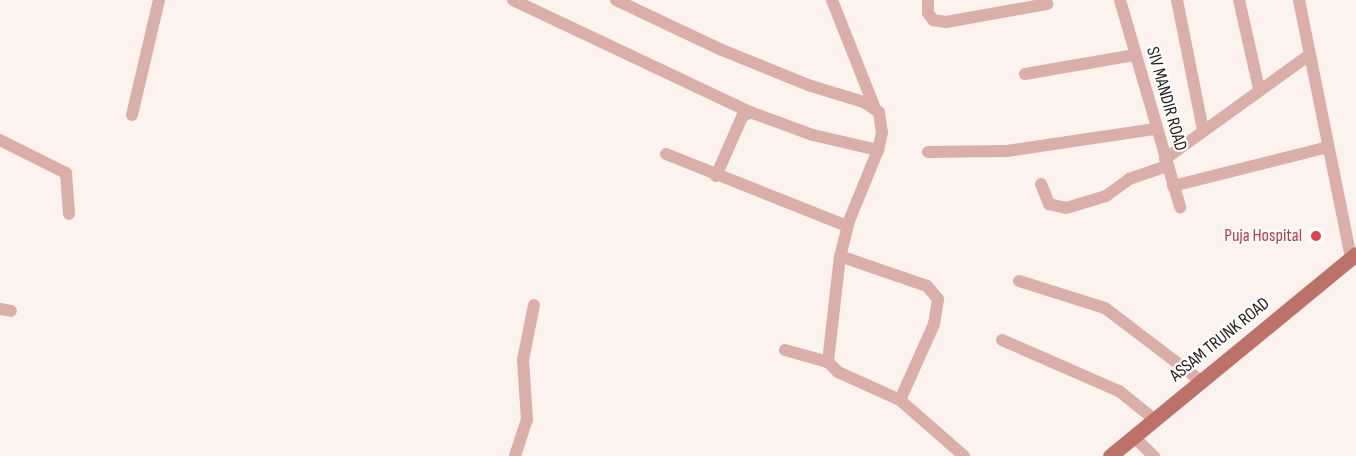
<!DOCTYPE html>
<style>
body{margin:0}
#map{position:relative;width:1356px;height:456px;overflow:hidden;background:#fdf3ee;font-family:"Sofia Sans Condensed",sans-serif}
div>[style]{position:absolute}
.minor>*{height:12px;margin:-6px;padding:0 6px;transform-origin:6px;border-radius:6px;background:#daaea9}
.major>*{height:15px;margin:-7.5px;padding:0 7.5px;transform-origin:7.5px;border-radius:7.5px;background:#bc7169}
.dots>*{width:16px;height:16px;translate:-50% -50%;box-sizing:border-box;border:3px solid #fff;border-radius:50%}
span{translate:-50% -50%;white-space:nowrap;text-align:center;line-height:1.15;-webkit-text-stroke:4.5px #fff;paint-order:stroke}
.street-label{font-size:18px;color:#1e1a18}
.health-label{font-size:18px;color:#be3a42}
.right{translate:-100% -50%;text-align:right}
</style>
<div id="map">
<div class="minor">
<i style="left:513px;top:0;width:262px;rotate:25.3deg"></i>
<i style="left:616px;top:0;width:117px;rotate:25.3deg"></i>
<i style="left:722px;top:50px;width:93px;rotate:22.1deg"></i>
<i style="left:808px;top:85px;width:59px;rotate:16.9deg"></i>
<i style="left:864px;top:102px;width:18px;rotate:34deg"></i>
<i style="left:879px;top:112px;width:21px;rotate:82deg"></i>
<i style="left:882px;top:133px;width:17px;rotate:103deg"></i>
<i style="left:878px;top:150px;width:77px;rotate:112.2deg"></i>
<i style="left:849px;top:221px;width:36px;rotate:104deg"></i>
<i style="left:840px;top:256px;width:107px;rotate:96.5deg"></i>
<i style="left:828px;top:362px;width:14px;rotate:45deg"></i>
<i style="left:838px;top:372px;width:68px;rotate:24.3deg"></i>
<i style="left:900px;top:400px;width:85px;rotate:41.2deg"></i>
<i style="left:832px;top:0;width:114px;rotate:68.4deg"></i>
<i style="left:928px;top:0;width:13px;rotate:90deg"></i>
<i style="left:928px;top:13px;width:9px;rotate:54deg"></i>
<i style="left:933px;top:20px;width:13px;rotate:9deg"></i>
<i style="left:946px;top:22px;width:103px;rotate:-10.1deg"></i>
<i style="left:1120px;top:0;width:216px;rotate:73.8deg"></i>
<i style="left:1177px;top:0;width:133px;rotate:78.7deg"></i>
<i style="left:1239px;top:0;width:91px;rotate:77.3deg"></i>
<i style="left:1299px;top:0;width:262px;rotate:78.6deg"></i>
<i style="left:1025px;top:74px;width:112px;rotate:-9.8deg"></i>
<i style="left:132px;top:115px;width:118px;rotate:-76.8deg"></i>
<i style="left:0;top:140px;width:74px;rotate:26.6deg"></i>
<i style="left:66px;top:173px;width:41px;rotate:85.8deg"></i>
<i style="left:928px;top:152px;width:79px;rotate:-0.7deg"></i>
<i style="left:1007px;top:151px;width:150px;rotate:-8.5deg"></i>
<i style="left:666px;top:154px;width:195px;rotate:21.7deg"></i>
<i style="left:1165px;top:159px;width:178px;rotate:-35.8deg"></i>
<i style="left:716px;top:176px;width:64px;rotate:-66.2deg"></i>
<i style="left:742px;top:117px;width:9px;rotate:-32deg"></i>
<i style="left:750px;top:112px;width:67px;rotate:20.1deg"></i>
<i style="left:813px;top:135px;width:67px;rotate:13deg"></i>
<i style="left:1041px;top:184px;width:22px;rotate:68deg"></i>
<i style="left:1049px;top:204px;width:17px;rotate:13deg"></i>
<i style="left:1066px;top:208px;width:42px;rotate:-16.7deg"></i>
<i style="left:1106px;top:196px;width:29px;rotate:-36deg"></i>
<i style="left:1129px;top:179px;width:40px;rotate:-18.9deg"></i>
<i style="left:1173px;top:186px;width:160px;rotate:-14.1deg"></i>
<i style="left:840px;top:256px;width:92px;rotate:19deg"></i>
<i style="left:927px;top:286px;width:17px;rotate:50deg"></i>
<i style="left:938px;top:299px;width:25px;rotate:99deg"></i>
<i style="left:934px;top:324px;width:83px;rotate:114.1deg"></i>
<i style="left:1019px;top:281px;width:90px;rotate:17.4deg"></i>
<i style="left:1105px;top:308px;width:121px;rotate:37.2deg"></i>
<i style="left:0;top:309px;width:11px;rotate:10deg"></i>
<i style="left:1002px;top:340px;width:128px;rotate:23.6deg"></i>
<i style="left:1119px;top:391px;width:45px;rotate:38.7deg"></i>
<i style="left:785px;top:350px;width:45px;rotate:15.6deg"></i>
<i style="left:1134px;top:437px;width:28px;rotate:44deg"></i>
<i style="left:515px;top:456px;width:38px;rotate:-72deg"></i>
<i style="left:527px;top:420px;width:60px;rotate:-93.8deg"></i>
<i style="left:523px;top:360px;width:56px;rotate:-78.7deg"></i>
</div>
<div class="major">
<i style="left:1110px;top:456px;width:318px;rotate:-39.4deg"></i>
</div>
<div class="dots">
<i style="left:1316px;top:236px;background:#e0444e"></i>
</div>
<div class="street-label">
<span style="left:1166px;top:99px;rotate:74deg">SIV MANDIR ROAD</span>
<span style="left:1220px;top:340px;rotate:-39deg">ASSAM TRUNK ROAD</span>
</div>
<div class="health-label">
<span class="right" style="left:1302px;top:236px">Puja Hospital</span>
</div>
</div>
